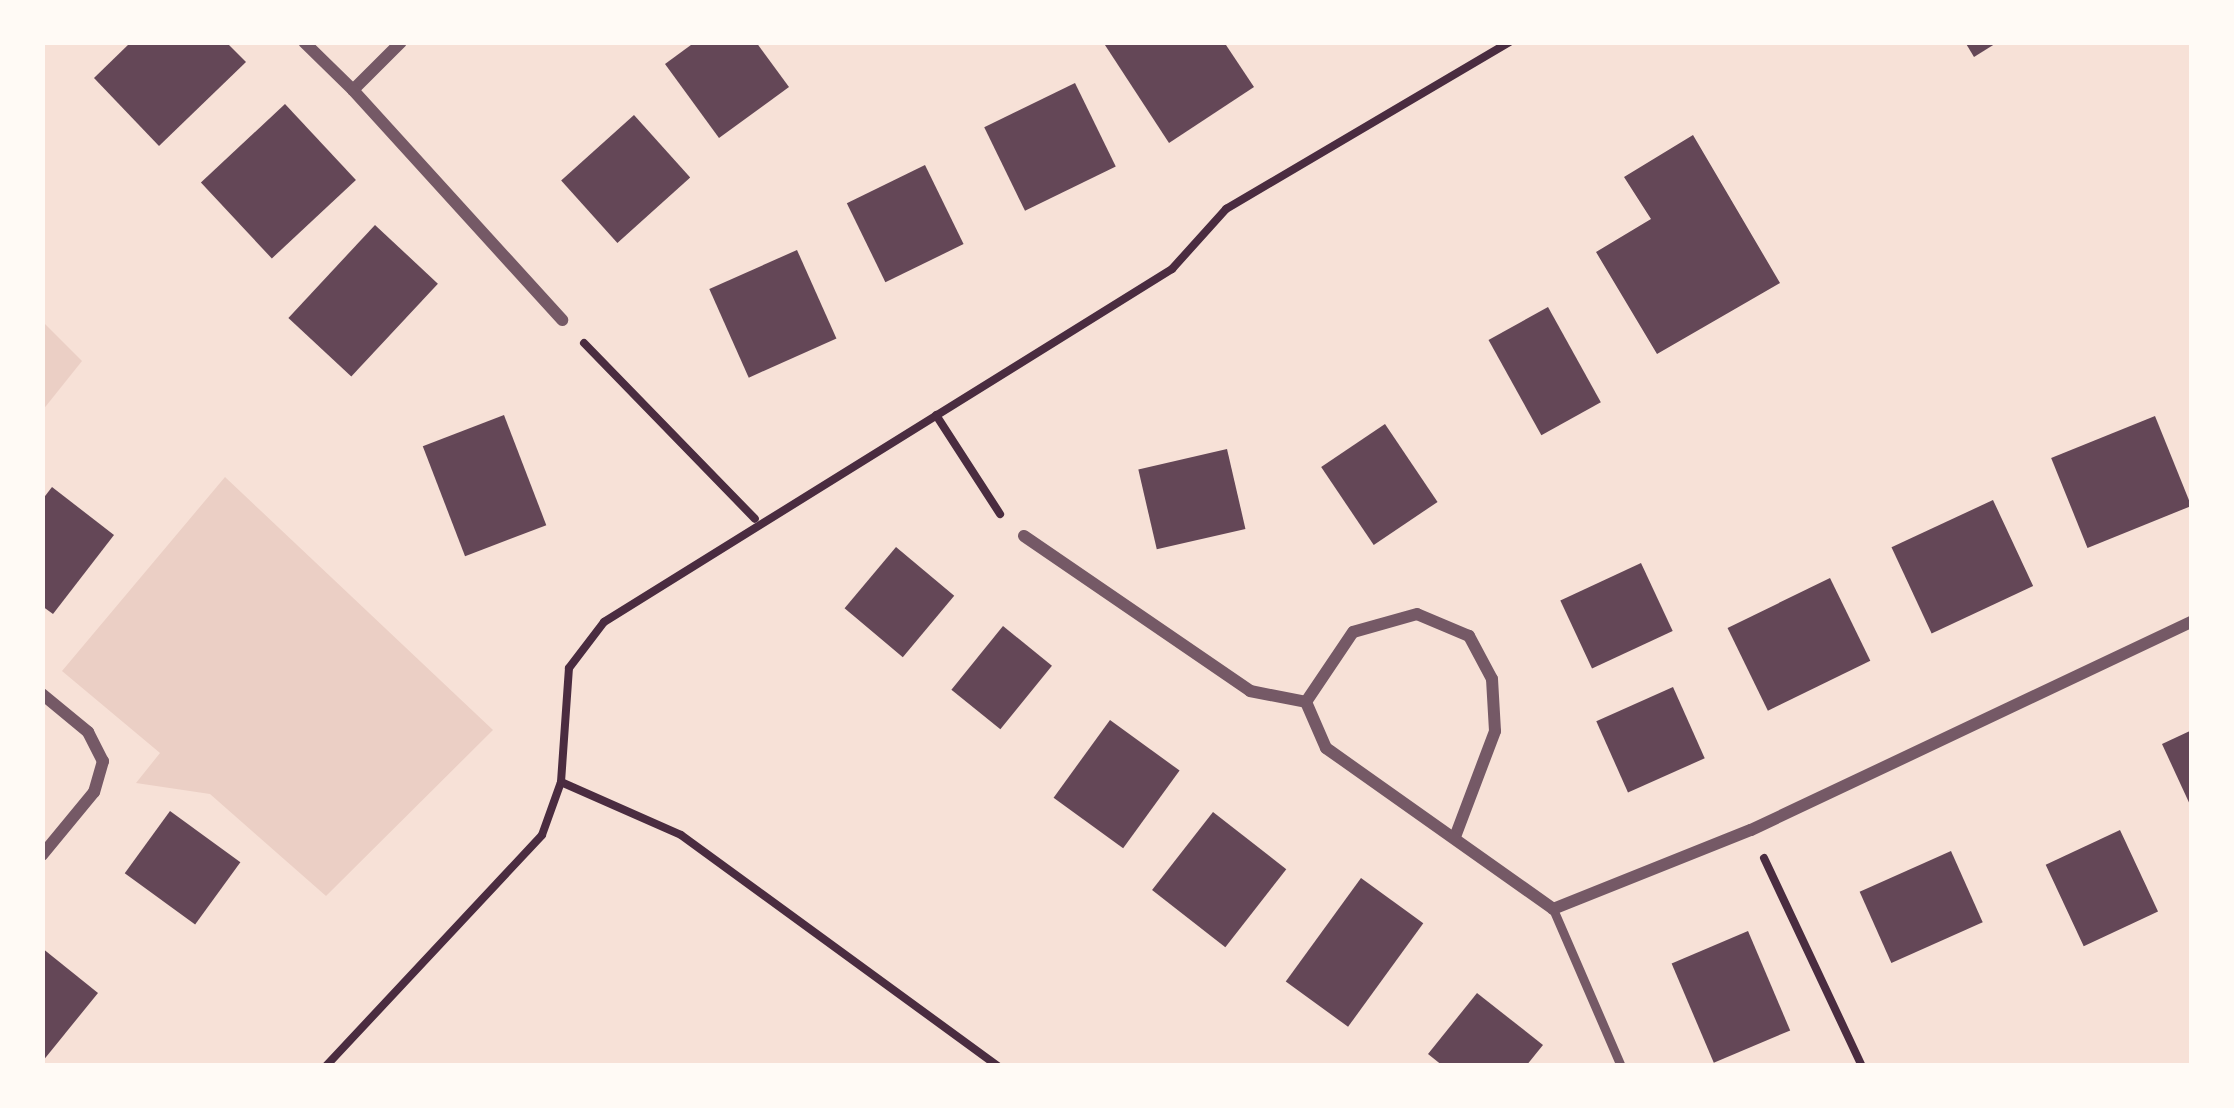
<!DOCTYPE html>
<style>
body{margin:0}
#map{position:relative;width:2234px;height:1108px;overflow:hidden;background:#f7e1d7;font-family:"Archivo Narrow",sans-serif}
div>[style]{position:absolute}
.green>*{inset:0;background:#ebcfc5}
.building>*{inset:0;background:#644757;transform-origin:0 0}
.path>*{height:8px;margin:-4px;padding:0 4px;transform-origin:4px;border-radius:4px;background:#4a2c40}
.service>*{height:9px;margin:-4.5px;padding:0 4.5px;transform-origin:4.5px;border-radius:4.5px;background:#755966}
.minor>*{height:12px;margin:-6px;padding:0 6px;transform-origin:6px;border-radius:6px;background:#755966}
span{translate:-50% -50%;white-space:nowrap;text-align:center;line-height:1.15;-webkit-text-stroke:12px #fffaf5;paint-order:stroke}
.frame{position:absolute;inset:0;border:45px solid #fffaf5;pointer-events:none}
</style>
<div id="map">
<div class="green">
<i style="clip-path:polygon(42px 321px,82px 361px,42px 411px)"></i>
<i style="clip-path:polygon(225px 477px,493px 730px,326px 896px,210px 794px,136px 783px,160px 753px,62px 671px)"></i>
</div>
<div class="building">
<i style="clip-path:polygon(131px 42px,226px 42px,246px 62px,159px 146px,94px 78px)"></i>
<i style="clip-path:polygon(695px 42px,756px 42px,789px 87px,719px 138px,665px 64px)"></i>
<i style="clip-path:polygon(1103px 42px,1224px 42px,1254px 87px,1169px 143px)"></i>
<i style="clip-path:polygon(1965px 42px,1998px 42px,1974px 57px)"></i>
<i style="left:1075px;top:83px;width:93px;height:101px;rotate:64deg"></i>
<i style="left:285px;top:104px;width:104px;height:115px;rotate:47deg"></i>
<i style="left:634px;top:115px;width:84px;height:98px;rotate:48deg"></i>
<i style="clip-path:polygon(1693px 135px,1780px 283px,1657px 354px,1596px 252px,1651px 219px,1624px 177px)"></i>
<i style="left:925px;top:165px;width:88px;height:87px;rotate:64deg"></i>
<i style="left:375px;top:225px;width:86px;height:127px;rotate:43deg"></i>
<i style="left:797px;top:250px;width:97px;height:96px;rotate:66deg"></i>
<i style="left:1548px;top:307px;width:109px;height:68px;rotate:61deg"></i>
<i style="left:504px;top:415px;width:118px;height:87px;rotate:69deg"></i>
<i style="left:2155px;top:416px;width:97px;height:112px;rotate:68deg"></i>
<i style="left:1385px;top:424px;width:94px;height:77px;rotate:56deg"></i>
<i style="left:1227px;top:449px;width:82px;height:91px;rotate:77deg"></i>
<i style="clip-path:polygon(52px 487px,114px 535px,53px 614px,42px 606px,42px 500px)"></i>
<i style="left:1993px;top:500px;width:95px;height:112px;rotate:65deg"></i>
<i style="left:896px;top:547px;width:76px;height:80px;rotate:40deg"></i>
<i style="left:1641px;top:563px;width:75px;height:89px;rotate:65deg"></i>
<i style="left:1830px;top:578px;width:92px;height:114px;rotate:64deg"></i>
<i style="left:1003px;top:626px;width:63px;height:82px;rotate:39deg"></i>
<i style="left:1673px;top:687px;width:78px;height:84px;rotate:66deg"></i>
<i style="left:1110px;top:720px;width:86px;height:96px;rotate:36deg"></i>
<i style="clip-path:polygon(2192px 730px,2192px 809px,2162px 744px)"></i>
<i style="left:170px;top:811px;width:87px;height:77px;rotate:36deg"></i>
<i style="left:1213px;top:812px;width:93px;height:99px;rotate:38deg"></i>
<i style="left:2120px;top:830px;width:90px;height:82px;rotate:65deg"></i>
<i style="left:1951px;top:851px;width:78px;height:100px;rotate:66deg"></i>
<i style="left:1361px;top:878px;width:77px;height:128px;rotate:36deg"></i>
<i style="left:1748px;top:931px;width:108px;height:83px;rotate:67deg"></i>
<i style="clip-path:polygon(42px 948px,98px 993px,42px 1062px)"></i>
<i style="clip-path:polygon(1477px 993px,1543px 1045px,1526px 1066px,1443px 1066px,1428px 1054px)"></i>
</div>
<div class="path">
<i style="left:584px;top:343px;width:245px;rotate:45.8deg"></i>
<i style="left:936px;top:415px;width:118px;rotate:57.1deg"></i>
<i style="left:561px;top:782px;width:131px;rotate:23.8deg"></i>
<i style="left:681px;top:835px;width:392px;rotate:36.1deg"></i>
<i style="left:1764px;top:858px;width:230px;rotate:64.8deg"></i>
<i style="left:326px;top:1066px;width:316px;rotate:-46.9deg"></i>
<i style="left:542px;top:835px;width:56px;rotate:-70.3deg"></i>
<i style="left:561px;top:782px;width:114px;rotate:-86deg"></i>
<i style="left:569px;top:668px;width:58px;rotate:-52.7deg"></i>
<i style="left:604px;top:622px;width:669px;rotate:-31.86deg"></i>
<i style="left:1172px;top:269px;width:81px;rotate:-48deg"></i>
<i style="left:1226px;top:209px;width:329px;rotate:-30.5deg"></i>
</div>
<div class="service">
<i style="left:1553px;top:909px;width:171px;rotate:66.6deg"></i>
</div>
<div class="minor">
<i style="left:304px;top:42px;width:69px;rotate:44.4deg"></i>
<i style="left:353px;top:90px;width:68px;rotate:-45deg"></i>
<i style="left:353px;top:90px;width:311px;rotate:47.7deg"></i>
<i style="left:1024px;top:536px;width:274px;rotate:34.4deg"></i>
<i style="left:1250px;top:691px;width:57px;rotate:11.1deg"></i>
<i style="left:42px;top:694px;width:60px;rotate:39.6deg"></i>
<i style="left:88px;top:732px;width:33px;rotate:63deg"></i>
<i style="left:103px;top:761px;width:32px;rotate:106deg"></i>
<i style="left:94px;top:792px;width:82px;rotate:129.5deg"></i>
<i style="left:1455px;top:837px;width:113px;rotate:-69.3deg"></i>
<i style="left:1495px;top:731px;width:52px;rotate:-93.3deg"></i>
<i style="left:1492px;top:679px;width:49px;rotate:-118.1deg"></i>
<i style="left:1469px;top:636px;width:56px;rotate:-157.1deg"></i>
<i style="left:1417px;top:614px;width:66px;rotate:164.3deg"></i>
<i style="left:1353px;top:632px;width:84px;rotate:123.9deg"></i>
<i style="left:1306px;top:702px;width:50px;rotate:66.5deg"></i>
<i style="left:1326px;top:748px;width:278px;rotate:35.3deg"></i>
<i style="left:1553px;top:909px;width:213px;rotate:-21.8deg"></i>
<i style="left:1751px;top:830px;width:488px;rotate:-25.3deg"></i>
</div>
<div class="frame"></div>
</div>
